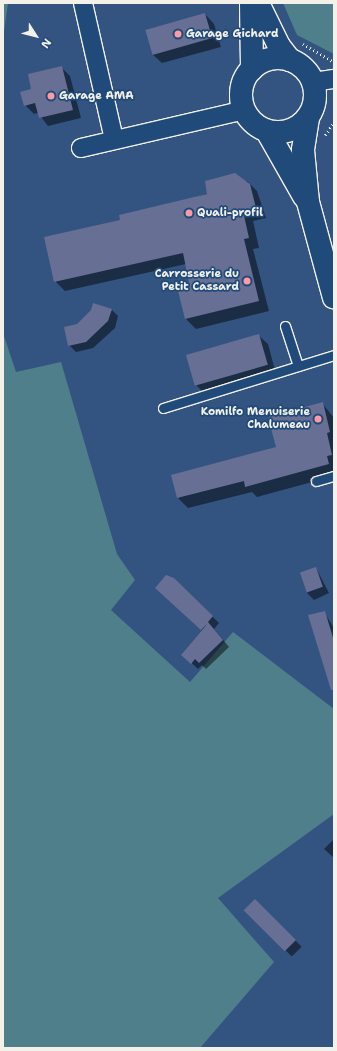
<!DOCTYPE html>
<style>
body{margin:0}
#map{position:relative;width:337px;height:1051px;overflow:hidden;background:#335481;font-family:"Shantell Sans",sans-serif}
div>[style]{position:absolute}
.green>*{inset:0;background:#4f7f8a}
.shadow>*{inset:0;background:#0007;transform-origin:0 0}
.building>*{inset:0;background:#676f94;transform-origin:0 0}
.path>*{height:2.5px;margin-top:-1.25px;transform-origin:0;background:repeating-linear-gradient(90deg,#f4f1e8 0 1px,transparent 0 4px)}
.roads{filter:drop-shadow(1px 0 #f4f1e8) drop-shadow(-1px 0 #f4f1e8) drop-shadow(0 1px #f4f1e8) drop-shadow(0 -1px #f4f1e8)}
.service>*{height:9px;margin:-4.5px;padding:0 4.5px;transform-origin:4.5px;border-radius:4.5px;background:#1f4a7a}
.minor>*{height:18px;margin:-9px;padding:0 9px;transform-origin:9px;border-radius:9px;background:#1f4a7a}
.tertiary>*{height:22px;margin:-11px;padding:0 11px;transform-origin:11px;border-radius:11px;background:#1f4a7a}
.tertiary>.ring{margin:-11px;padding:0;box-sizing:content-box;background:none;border:22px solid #1f4a7a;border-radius:50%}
.dots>*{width:11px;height:11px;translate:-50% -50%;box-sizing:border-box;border:2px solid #1f4a7a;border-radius:50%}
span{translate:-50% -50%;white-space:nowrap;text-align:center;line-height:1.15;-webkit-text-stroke:3.5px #1f4a7a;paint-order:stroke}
.poi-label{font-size:11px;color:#f4f1e8;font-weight:700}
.left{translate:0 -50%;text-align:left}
.right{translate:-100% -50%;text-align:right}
.frame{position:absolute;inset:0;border:4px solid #f4f1e8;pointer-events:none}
.north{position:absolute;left:16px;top:16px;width:40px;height:40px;-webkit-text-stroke:3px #1f4a7a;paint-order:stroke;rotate:126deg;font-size:11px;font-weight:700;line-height:16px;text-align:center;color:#f4f1e8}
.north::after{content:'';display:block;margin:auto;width:14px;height:18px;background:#f4f1e8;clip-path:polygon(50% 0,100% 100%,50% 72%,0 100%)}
</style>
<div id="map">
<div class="green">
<i style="clip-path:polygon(3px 3px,8px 3px,3px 39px)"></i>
<i style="clip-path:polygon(283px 3px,334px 3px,334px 54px,297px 35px)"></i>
<i style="clip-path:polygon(3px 333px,16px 372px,61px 362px,117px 554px,135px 580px,111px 610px,190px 682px,233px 632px,334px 709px,334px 814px,218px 898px,274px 962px,200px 1048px,3px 1048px)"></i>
</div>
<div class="shadow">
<i style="clip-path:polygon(205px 14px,214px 24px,221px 47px,162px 63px,152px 54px)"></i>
<i style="clip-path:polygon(61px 67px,70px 76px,81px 118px,48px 126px,38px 113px,34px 114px,25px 105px,33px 90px)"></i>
<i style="clip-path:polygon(247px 181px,257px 191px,266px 218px,253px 221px,259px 248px,253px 249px,269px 311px,196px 329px,186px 319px,191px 288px,186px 264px,65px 291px,55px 281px,121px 221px)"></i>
<i style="clip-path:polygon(112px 310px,118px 316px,115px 328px,93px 348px,76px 352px,69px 345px,77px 324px)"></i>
<i style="clip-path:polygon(258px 335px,268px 344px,276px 374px,205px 394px,195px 384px)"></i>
<i style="clip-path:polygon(322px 403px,334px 418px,334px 476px,257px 497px,252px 492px,188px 508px,178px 498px,277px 447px)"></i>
<i style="clip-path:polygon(316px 568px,329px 593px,314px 600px,307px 593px)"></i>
<i style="clip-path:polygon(174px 579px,219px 623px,214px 629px,229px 647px,206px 669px,202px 665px,198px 669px,182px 654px,202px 630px,163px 594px)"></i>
<i style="clip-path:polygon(324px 612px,334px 628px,334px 682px)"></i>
<i style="clip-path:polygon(334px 839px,334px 858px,324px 849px)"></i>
<i style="left:255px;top:900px;width:66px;height:14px;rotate:45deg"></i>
</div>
<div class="building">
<i style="left:205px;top:13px;width:26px;height:62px;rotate:74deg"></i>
<i style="clip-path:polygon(62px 66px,73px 110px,39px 118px,35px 103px,24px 106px,20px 92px,31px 89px,28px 74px)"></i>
<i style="clip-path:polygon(235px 173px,250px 184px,256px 208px,243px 211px,249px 238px,244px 239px,259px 301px,185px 319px,178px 291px,190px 287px,183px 253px,54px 282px,44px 237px,120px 220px,119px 215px,207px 194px,205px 181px)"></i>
<i style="clip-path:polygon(93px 303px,112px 309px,108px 321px,86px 342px,68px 346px,64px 327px,77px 324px,91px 310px)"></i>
<i style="left:259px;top:334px;width:32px;height:76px;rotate:74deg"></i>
<i style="clip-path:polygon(323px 402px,330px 432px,327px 433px,332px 455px,327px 456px,329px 464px,245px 487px,244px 481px,177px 498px,171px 475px,276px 447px,268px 417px)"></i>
<i style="left:316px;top:567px;width:21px;height:17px;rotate:71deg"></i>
<i style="clip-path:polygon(166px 575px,174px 578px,213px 616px,208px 622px,223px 640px,199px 663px,195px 659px,191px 664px,181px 655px,208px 623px,201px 630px,155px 588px)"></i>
<i style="clip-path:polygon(325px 611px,334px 641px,334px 690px,331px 690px,308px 615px)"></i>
<i style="left:255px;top:899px;width:58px;height:16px;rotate:45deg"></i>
</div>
<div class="path">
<i style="left:303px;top:44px;width:36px;rotate:30deg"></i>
<i style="left:325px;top:135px;width:16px;rotate:-55deg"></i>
</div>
<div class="roads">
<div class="service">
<i style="left:285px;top:326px;width:42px;rotate:72deg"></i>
<i style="left:163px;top:408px;width:179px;rotate:-17.2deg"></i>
<i style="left:316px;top:481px;width:19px;rotate:-16deg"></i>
</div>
<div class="minor">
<i style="left:83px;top:3px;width:139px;rotate:77.2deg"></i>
<i style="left:314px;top:82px;width:20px;rotate:-9deg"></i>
<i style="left:81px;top:148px;width:167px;rotate:-13.1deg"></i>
</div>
<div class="tertiary">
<i style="left:251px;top:3px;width:66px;rotate:89.1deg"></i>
<i style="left:258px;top:3px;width:48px;rotate:64deg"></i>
<i style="left:279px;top:46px;width:18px;rotate:52deg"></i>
<i class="ring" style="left:241px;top:58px;width:52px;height:52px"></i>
<i style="left:308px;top:118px;width:32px;rotate:99deg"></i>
<i style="left:303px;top:150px;width:52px;rotate:84.5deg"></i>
<i style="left:308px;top:202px;width:99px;rotate:74.8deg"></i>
<i style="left:267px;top:131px;width:75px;rotate:60.4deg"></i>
</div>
</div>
<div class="dots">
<i style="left:178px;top:34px;background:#ff9aa2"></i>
<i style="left:51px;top:96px;background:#ff9aa2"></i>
<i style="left:189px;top:213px;background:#ff9aa2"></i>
<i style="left:247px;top:281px;background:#ff9aa2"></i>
<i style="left:318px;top:419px;background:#ff9aa2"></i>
</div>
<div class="poi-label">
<span class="left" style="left:186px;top:34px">Garage Gichard</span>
<span class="left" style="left:59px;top:96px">Garage AMA</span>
<span class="left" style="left:197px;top:213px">Quali-profil</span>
<span class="right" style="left:239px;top:281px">Carrosserie du<br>Petit Cassard</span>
<span class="right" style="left:310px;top:419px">Komilfo Menuiserie<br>Chalumeau</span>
</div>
<div class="frame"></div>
<div class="north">N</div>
</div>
